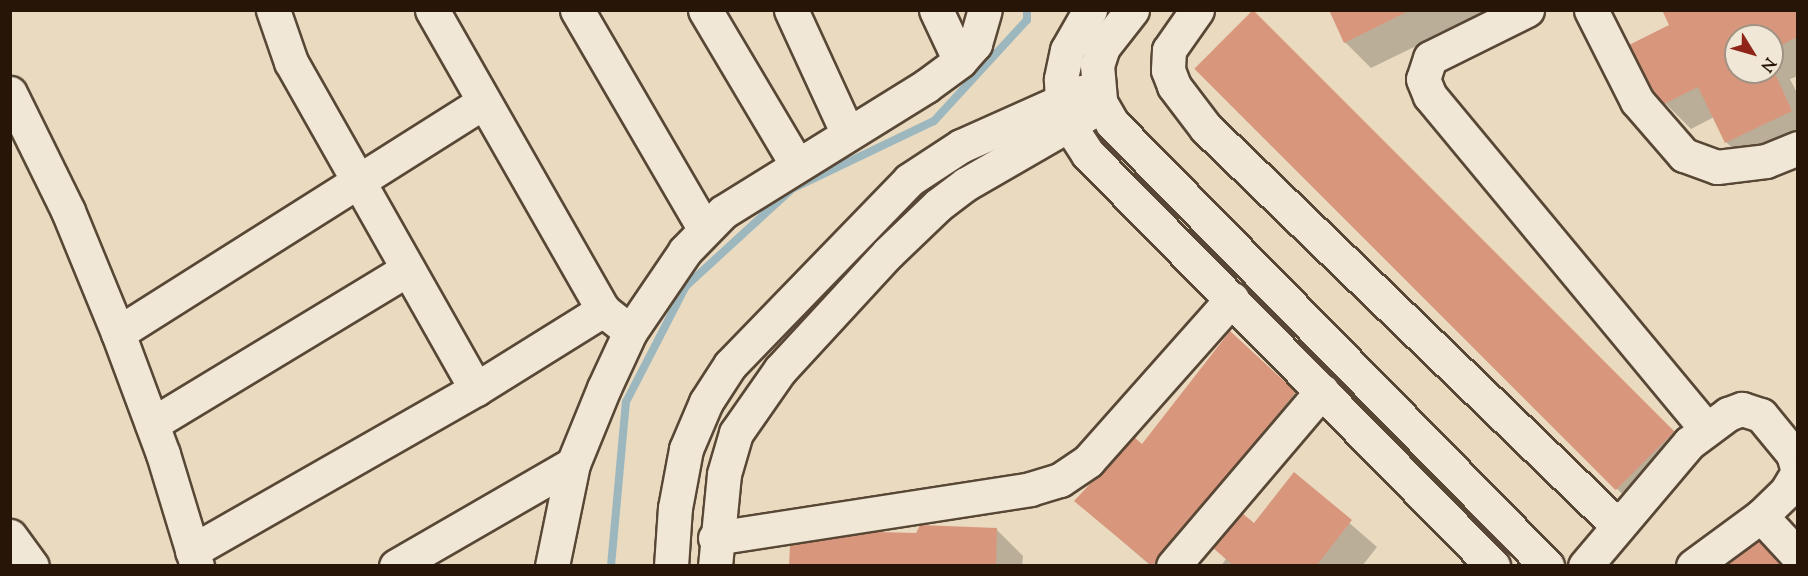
<!DOCTYPE html>
<style>
body{margin:0}
#map{position:relative;width:1808px;height:576px;overflow:hidden;background:#e9dac0;font-family:"Sorts Mill Goudy",serif}
div>[style]{position:absolute}
.shadow>*{inset:0;background:#0003;transform-origin:0 0}
.stream>*{height:8px;margin:-4px;padding:0 4px;transform-origin:4px;border-radius:4px;background:#9db7be}
.building>*{inset:0;background:#d8977d;transform-origin:0 0}
.roads{filter:drop-shadow(2px 0 #584735) drop-shadow(-2px 0 #584735) drop-shadow(0 2px #584735) drop-shadow(0 -2px #584735)}
.minor>*{height:33px;margin:-16.5px;padding:0 16.5px;transform-origin:16.5px;border-radius:16.5px;background:#f1e7d6}
span{translate:-50% -50%;white-space:nowrap;text-align:center;line-height:1.15;-webkit-text-stroke:5px #f1e7d6;paint-order:stroke}
.frame{position:absolute;inset:0;border:12px solid #271607;pointer-events:none}
.north{position:absolute;left:1724px;top:24px;width:60px;height:60px;box-sizing:border-box;background:#f1e7d6;border:2px solid #a09383;border-radius:50%;rotate:127deg;font-size:16px;font-weight:700;line-height:24px;text-align:center;color:#271607}
.north::after{content:'';display:block;margin:auto;width:21px;height:27px;background:#8f2418;clip-path:polygon(50% 0,100% 100%,50% 72%,0 100%)}
</style>
<div id="map">
<div class="shadow">
<i style="clip-path:polygon(1331px 10px,1490px 10px,1371px 68px,1345px 42px)"></i>
<i style="clip-path:polygon(evenodd,1664px 10px,1798px 10px,1798px 76px,1790px 79px,1798px 95px,1798px 146px,1752px 168px,1726px 142px,1714px 117px,1691px 129px,1665px 103px,1671px 25px,1664px 10px,1736px 36px,1772px 36px,1772px 72px,1736px 72px,1736px 36px)"></i>
<i style="left:1252px;top:12px;width:632px;height:79px;rotate:45deg"></i>
<i style="clip-path:polygon(1230px 334px,1321px 419px,1240px 514px,1254px 525px,1294px 475px,1377px 547px,1362px 566px,1221px 566px,1226px 559px,1213px 546px,1197px 566px,1151px 566px,1076px 501px,1143px 446px)"></i>
<i style="clip-path:polygon(997px 530px,1023px 556px,1022px 566px,790px 566px,917px 534px)"></i>
</div>
<div class="stream">
<i style="left:611px;top:566px;width:165px;rotate:-84.8deg"></i>
<i style="left:626px;top:402px;width:131px;rotate:-62.7deg"></i>
<i style="left:686px;top:286px;width:144px;rotate:-42.5deg"></i>
<i style="left:792px;top:189px;width:157px;rotate:-25.6deg"></i>
<i style="left:934px;top:121px;width:137px;rotate:-47.4deg"></i>
<i style="left:1027px;top:20px;width:10px;rotate:-90deg"></i>
</div>
<div class="building">
<i style="left:1253px;top:10px;width:596px;height:83px;rotate:45deg"></i>
<i style="clip-path:polygon(1329px 10px,1411px 10px,1344px 43px)"></i>
<i style="clip-path:polygon(1662px 10px,1797px 10px,1797px 37px,1772px 50px,1772px 36px,1736px 36px,1736px 72px,1772px 72px,1772px 67px,1792px 111px,1725px 143px,1698px 87px,1664px 104px,1653px 90px,1629px 45px,1669px 25px)"></i>
<i style="clip-path:polygon(1230px 331px,1296px 392px,1152px 566px,1074px 501px,1134px 437px,1142px 444px)"></i>
<i style="clip-path:polygon(1294px 472px,1352px 520px,1316px 566px,1234px 566px,1213px 548px,1242px 513px,1254px 523px)"></i>
<i style="clip-path:polygon(920px 525px,997px 528px,996px 566px,789px 566px,790px 545px,878px 532px,916px 533px)"></i>
<i style="clip-path:polygon(1759px 541px,1781px 566px,1725px 566px)"></i>
</div>
<div class="roads">
<div class="minor">
<i style="left:273px;top:10px;width:55px;rotate:70.9deg"></i>
<i style="left:291px;top:62px;width:376px;rotate:60.5deg"></i>
<i style="left:432px;top:10px;width:345px;rotate:60.3deg"></i>
<i style="left:603px;top:310px;width:23px;rotate:38deg"></i>
<i style="left:577px;top:10px;width:252px;rotate:59.8deg"></i>
<i style="left:705px;top:10px;width:180px;rotate:59.3deg"></i>
<i style="left:791px;top:10px;width:136px;rotate:65.3deg"></i>
<i style="left:936px;top:10px;width:56px;rotate:64.8deg"></i>
<i style="left:1090px;top:10px;width:46px;rotate:119.9deg"></i>
<i style="left:1067px;top:50px;width:30px;rotate:102deg"></i>
<i style="left:1061px;top:79px;width:24px;rotate:88deg"></i>
<i style="left:1062px;top:103px;width:23px;rotate:72deg"></i>
<i style="left:1069px;top:125px;width:35px;rotate:57deg"></i>
<i style="left:1088px;top:154px;width:578px;rotate:45.49deg"></i>
<i style="left:1132px;top:10px;width:47px;rotate:128.1deg"></i>
<i style="left:1103px;top:47px;width:19px;rotate:108deg"></i>
<i style="left:1097px;top:65px;width:37px;rotate:85deg"></i>
<i style="left:1100px;top:102px;width:24px;rotate:60deg"></i>
<i style="left:1112px;top:123px;width:621px;rotate:45.52deg"></i>
<i style="left:1197px;top:10px;width:49px;rotate:125deg"></i>
<i style="left:1169px;top:50px;width:20px;rotate:93deg"></i>
<i style="left:1168px;top:70px;width:17px;rotate:69deg"></i>
<i style="left:1174px;top:86px;width:53px;rotate:52.7deg"></i>
<i style="left:1206px;top:128px;width:570px;rotate:44deg"></i>
<i style="left:1527px;top:10px;width:108px;rotate:153.7deg"></i>
<i style="left:1430px;top:58px;width:22px;rotate:108deg"></i>
<i style="left:1423px;top:79px;width:18px;rotate:68deg"></i>
<i style="left:1430px;top:96px;width:433px;rotate:50.3deg"></i>
<i style="left:1591px;top:10px;width:102px;rotate:63.2deg"></i>
<i style="left:1637px;top:101px;width:72px;rotate:49deg"></i>
<i style="left:1684px;top:155px;width:35px;rotate:20deg"></i>
<i style="left:1717px;top:167px;width:49px;rotate:-7deg"></i>
<i style="left:1766px;top:161px;width:35px;rotate:-22deg"></i>
<i style="left:10px;top:93px;width:131px;rotate:63.8deg"></i>
<i style="left:68px;top:211px;width:132px;rotate:67.7deg"></i>
<i style="left:118px;top:333px;width:129px;rotate:69.6deg"></i>
<i style="left:163px;top:454px;width:117px;rotate:73.1deg"></i>
<i style="left:118px;top:333px;width:431px;rotate:-32.3deg"></i>
<i style="left:152px;top:424px;width:299px;rotate:-31.2deg"></i>
<i style="left:1761px;top:516px;width:54px;rotate:47.2deg"></i>
<i style="left:10px;top:536px;width:37px;rotate:54deg"></i>
<i style="left:715px;top:538px;width:319px;rotate:-8.8deg"></i>
<i style="left:1030px;top:489px;width:31px;rotate:-17deg"></i>
<i style="left:1060px;top:480px;width:34px;rotate:-34deg"></i>
<i style="left:1088px;top:461px;width:217px;rotate:-48.4deg"></i>
<i style="left:192px;top:551px;width:327px;rotate:-29.7deg"></i>
<i style="left:476px;top:389px;width:150px;rotate:-31.9deg"></i>
<i style="left:396px;top:566px;width:204px;rotate:-30deg"></i>
<i style="left:552px;top:566px;width:104px;rotate:-78.4deg"></i>
<i style="left:573px;top:464px;width:82px;rotate:-67.8deg"></i>
<i style="left:604px;top:388px;width:62px;rotate:-65.1deg"></i>
<i style="left:630px;top:332px;width:98px;rotate:-55.8deg"></i>
<i style="left:685px;top:251px;width:54px;rotate:-45.7deg"></i>
<i style="left:723px;top:212px;width:239px;rotate:-31.8deg"></i>
<i style="left:926px;top:86px;width:42px;rotate:-36.3deg"></i>
<i style="left:960px;top:61px;width:23px;rotate:-49deg"></i>
<i style="left:975px;top:44px;width:35px;rotate:-74deg"></i>
<i style="left:671px;top:566px;width:58px;rotate:-86.1deg"></i>
<i style="left:675px;top:508px;width:60px;rotate:-79.4deg"></i>
<i style="left:686px;top:449px;width:51px;rotate:-66.9deg"></i>
<i style="left:706px;top:402px;width:44px;rotate:-57deg"></i>
<i style="left:730px;top:365px;width:257px;rotate:-45.9deg"></i>
<i style="left:909px;top:180px;width:62px;rotate:-33.2deg"></i>
<i style="left:961px;top:146px;width:133px;rotate:-24.1deg"></i>
<i style="left:715px;top:566px;width:92px;rotate:-84.4deg"></i>
<i style="left:724px;top:474px;width:43px;rotate:-73.7deg"></i>
<i style="left:736px;top:433px;width:77px;rotate:-55.1deg"></i>
<i style="left:780px;top:370px;width:159px;rotate:-47.3deg"></i>
<i style="left:888px;top:253px;width:69px;rotate:-43.8deg"></i>
<i style="left:938px;top:205px;width:35px;rotate:-37deg"></i>
<i style="left:966px;top:184px;width:140px;rotate:-30deg"></i>
<i style="left:1173px;top:566px;width:230px;rotate:-49.6deg"></i>
<i style="left:1585px;top:566px;width:161px;rotate:-49.8deg"></i>
<i style="left:1689px;top:443px;width:49px;rotate:-36.6deg"></i>
<i style="left:1728px;top:414px;width:15px;rotate:-20deg"></i>
<i style="left:1742px;top:409px;width:20px;rotate:18deg"></i>
<i style="left:1761px;top:415px;width:50px;rotate:50.6deg"></i>
<i style="left:1793px;top:454px;width:18px;rotate:74deg"></i>
<i style="left:1693px;top:566px;width:84px;rotate:-36.3deg"></i>
<i style="left:1761px;top:516px;width:35px;rotate:-44deg"></i>
<i style="left:1786px;top:492px;width:23px;rotate:-59deg"></i>
</div>
</div>
<div class="frame"></div>
<div class="north">N</div>
</div>
